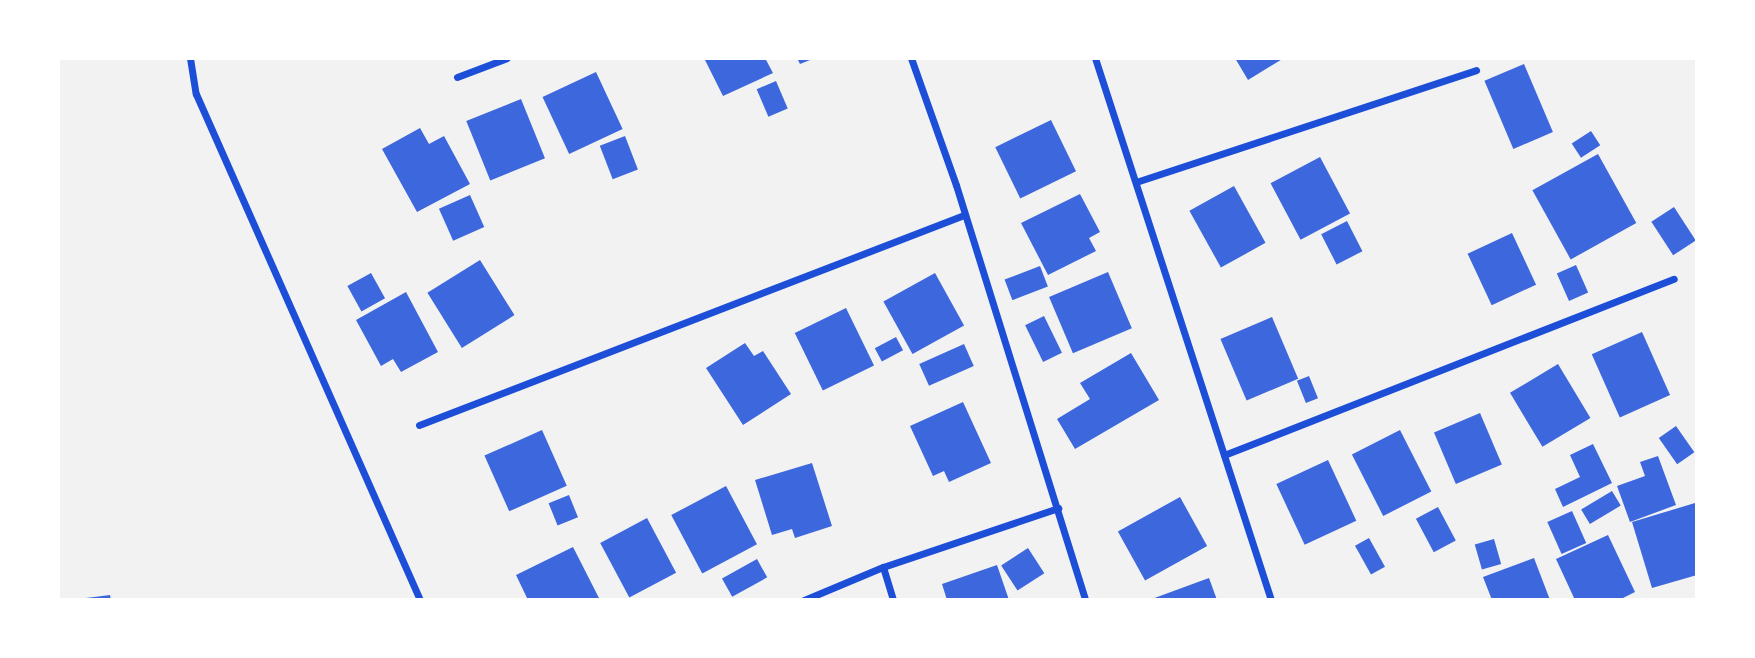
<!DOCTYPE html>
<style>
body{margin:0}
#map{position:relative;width:1755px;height:658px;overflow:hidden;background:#f2f2f2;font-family:"PT Sans",sans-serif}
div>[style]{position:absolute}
.building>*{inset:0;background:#3d67dc;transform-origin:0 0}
.minor>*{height:7px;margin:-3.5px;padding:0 3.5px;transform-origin:3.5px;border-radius:3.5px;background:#1d4ed8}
span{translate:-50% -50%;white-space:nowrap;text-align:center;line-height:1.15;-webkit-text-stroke:5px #fff;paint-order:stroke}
.frame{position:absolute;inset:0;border:60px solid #fff;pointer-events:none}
</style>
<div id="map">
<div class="building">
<i style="clip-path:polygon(704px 58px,765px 58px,773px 73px,723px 96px)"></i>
<i style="clip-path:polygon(797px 58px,815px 58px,800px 64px)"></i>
<i style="clip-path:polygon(1235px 58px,1284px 58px,1248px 80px)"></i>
<i style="left:1524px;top:64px;width:74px;height:43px;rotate:67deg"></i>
<i style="left:596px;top:72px;width:63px;height:59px;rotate:65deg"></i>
<i style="left:776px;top:81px;width:30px;height:21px;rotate:67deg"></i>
<i style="left:521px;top:99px;width:64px;height:59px;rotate:68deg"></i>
<i style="left:1051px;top:120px;width:57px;height:62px;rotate:64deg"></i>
<i style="clip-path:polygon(420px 128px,429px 144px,444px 136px,470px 184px,417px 212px,382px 149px)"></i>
<i style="left:1591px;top:131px;width:17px;height:23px;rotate:57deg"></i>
<i style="left:625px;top:136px;width:36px;height:27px;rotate:69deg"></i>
<i style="left:1598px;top:154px;width:79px;height:75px;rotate:61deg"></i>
<i style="left:1320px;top:157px;width:64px;height:56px;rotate:62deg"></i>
<i style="left:1234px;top:186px;width:65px;height:51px;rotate:61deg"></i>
<i style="clip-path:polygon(1080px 194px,1100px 232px,1089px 238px,1096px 251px,1048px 275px,1021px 223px)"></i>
<i style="left:470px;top:195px;width:35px;height:34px;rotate:66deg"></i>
<i style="left:1674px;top:207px;width:40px;height:27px;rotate:57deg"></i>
<i style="left:1347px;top:221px;width:34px;height:29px;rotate:63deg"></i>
<i style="left:1512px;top:233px;width:57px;height:49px;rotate:65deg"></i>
<i style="left:480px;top:260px;width:65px;height:62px;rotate:58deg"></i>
<i style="left:1576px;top:265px;width:30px;height:21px;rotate:66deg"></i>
<i style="left:1040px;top:266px;width:22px;height:38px;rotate:69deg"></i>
<i style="left:1108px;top:272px;width:61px;height:64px;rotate:67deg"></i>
<i style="left:371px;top:273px;width:29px;height:27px;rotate:61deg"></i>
<i style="left:935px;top:273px;width:60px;height:59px;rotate:61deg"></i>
<i style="clip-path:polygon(406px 292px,438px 352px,401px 372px,393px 359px,381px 366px,356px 320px)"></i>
<i style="left:846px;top:308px;width:64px;height:57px;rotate:64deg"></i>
<i style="left:1044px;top:316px;width:41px;height:21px;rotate:64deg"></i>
<i style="left:1272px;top:317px;width:67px;height:56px;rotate:67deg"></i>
<i style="left:1642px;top:332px;width:69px;height:55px;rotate:66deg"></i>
<i style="left:896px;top:337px;width:15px;height:24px;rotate:62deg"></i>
<i style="clip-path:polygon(745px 343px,754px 356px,763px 351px,791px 394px,743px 425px,706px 368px)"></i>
<i style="left:964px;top:344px;width:24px;height:49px;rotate:66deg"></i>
<i style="clip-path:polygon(1131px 353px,1159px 400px,1075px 449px,1057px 419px,1090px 399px,1080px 383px)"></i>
<i style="left:1558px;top:364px;width:63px;height:56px;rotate:59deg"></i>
<i style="left:1309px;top:376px;width:24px;height:13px;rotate:68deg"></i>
<i style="clip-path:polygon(963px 402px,991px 463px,949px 482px,944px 471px,933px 476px,910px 426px)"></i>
<i style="left:1480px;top:413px;width:56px;height:50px;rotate:67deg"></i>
<i style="left:1676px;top:426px;width:32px;height:21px;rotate:55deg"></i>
<i style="left:542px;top:430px;width:61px;height:63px;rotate:66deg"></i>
<i style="left:1400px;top:430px;width:69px;height:54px;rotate:63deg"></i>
<i style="clip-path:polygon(1593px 444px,1612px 483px,1563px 507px,1555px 489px,1580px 477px,1570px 455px)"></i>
<i style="clip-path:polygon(1658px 456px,1676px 505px,1630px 522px,1617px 486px,1645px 476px,1640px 462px)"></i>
<i style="left:1328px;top:460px;width:67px;height:57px;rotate:65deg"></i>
<i style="clip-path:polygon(812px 463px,832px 526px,795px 538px,792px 529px,772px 535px,755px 480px)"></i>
<i style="left:726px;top:486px;width:66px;height:62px;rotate:62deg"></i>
<i style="left:1612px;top:491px;width:17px;height:36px;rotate:59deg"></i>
<i style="left:569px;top:495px;width:24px;height:22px;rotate:68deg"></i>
<i style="left:1180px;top:497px;width:56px;height:71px;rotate:61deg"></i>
<i style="clip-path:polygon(1695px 503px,1697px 575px,1652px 588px,1632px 522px)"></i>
<i style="left:1438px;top:507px;width:38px;height:25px;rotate:62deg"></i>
<i style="left:1572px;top:511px;width:35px;height:27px;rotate:66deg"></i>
<i style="left:647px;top:518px;width:62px;height:53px;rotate:62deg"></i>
<i style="clip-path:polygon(1608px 535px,1635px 592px,1619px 600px,1575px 600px,1556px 559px)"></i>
<i style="left:1369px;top:538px;width:33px;height:16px;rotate:61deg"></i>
<i style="left:1494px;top:539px;width:26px;height:20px;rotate:74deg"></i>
<i style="clip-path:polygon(573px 547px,600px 600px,528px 600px,516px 575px)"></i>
<i style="left:1028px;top:548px;width:30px;height:32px;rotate:57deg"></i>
<i style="clip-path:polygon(1534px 558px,1550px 600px,1492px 600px,1483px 577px)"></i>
<i style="left:757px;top:559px;width:21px;height:40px;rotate:61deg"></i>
<i style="clip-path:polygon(997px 565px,1009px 600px,947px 600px,942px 584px)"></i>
<i style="clip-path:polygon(1209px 578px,1217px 600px,1149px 600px)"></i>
<i style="clip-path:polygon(110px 595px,111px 600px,78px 600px,78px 599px)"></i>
</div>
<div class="minor">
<i style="left:190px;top:58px;width:36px;rotate:81deg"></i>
<i style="left:196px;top:94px;width:553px;rotate:66.12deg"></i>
<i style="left:911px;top:58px;width:135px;rotate:70.5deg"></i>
<i style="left:956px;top:185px;width:435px;rotate:72.7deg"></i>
<i style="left:1095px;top:58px;width:570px;rotate:72.01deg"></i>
<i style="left:457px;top:77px;width:53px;rotate:-20.8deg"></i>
<i style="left:1136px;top:182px;width:358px;rotate:-18.2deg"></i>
<i style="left:419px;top:425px;width:584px;rotate:-21.07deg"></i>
<i style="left:1224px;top:455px;width:483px;rotate:-21.4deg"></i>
<i style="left:883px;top:567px;width:34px;rotate:73deg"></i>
<i style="left:804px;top:600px;width:86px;rotate:-22.7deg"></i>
<i style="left:883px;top:567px;width:185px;rotate:-18.6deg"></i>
</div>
<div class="frame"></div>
</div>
